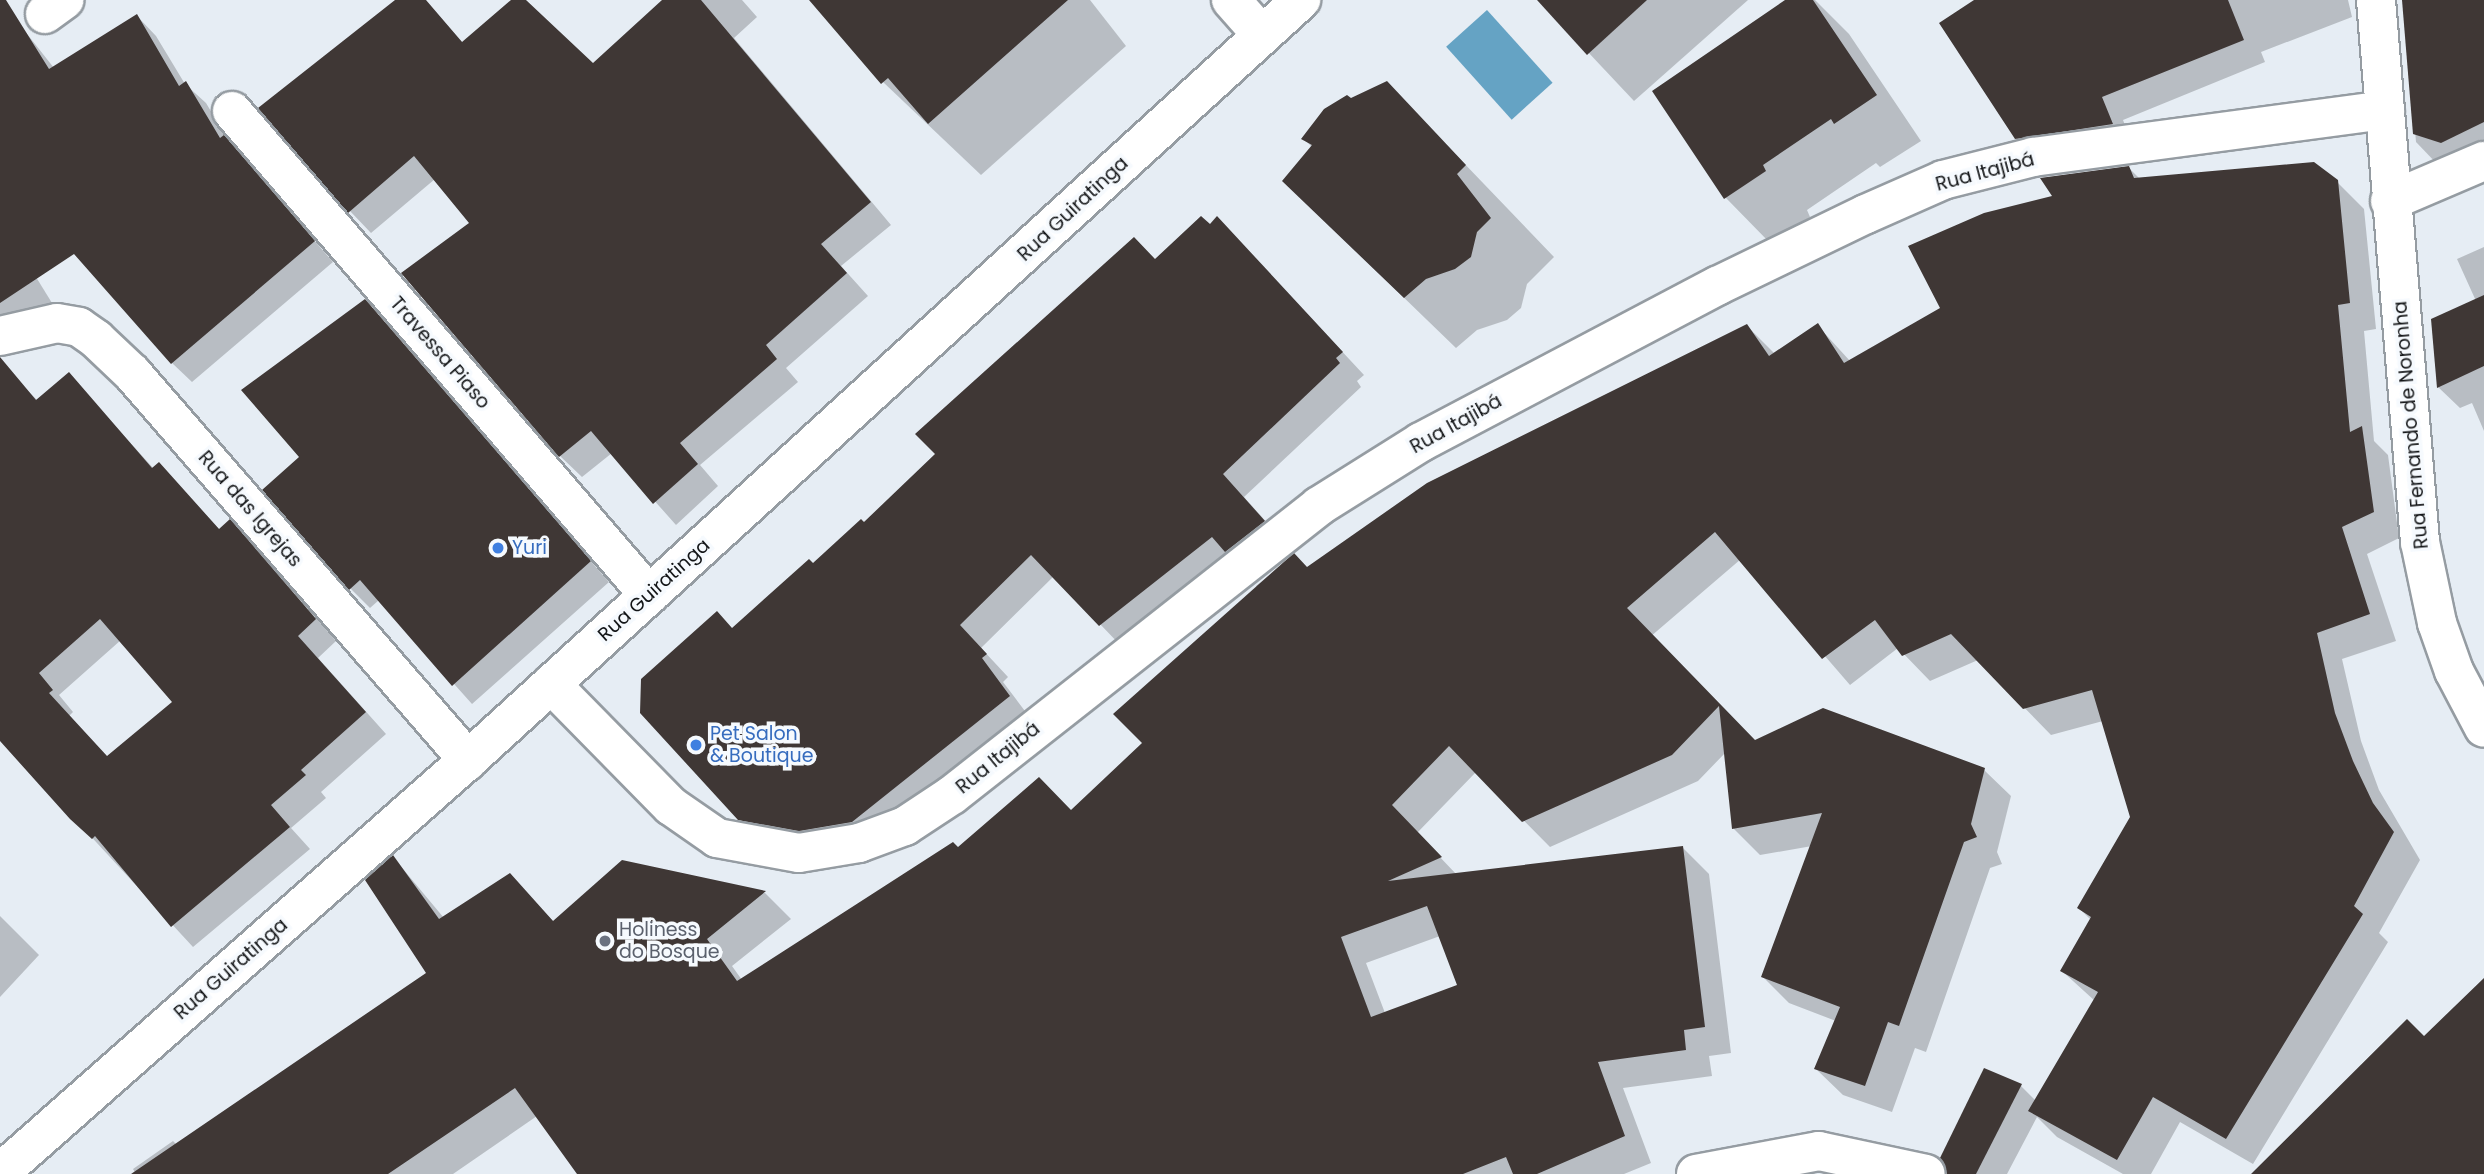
<!DOCTYPE html>
<meta charset="utf-8">
<style>
body{margin:0}
#map{position:relative;width:2484px;height:1174px;overflow:hidden;background:#e6edf4;font-family:Poppins,sans-serif}
div>[style]{position:absolute}
.water>*{inset:0;background:#65a3c4;transform-origin:0 0}
.shadow>*{inset:0;background:#0003}
.building>*{inset:0;background:#3f3735}
.roads{filter:drop-shadow(2px 0 #959ca2) drop-shadow(-2px 0 #959ca2) drop-shadow(0 2px #959ca2) drop-shadow(0 -2px #959ca2)}
.street>*{height:38px;margin:-19px;padding:0 19px;transform-origin:19px;border-radius:19px;background:#fff}
.dots>*{width:19px;height:19px;translate:-50% -50%;box-sizing:border-box;border:4px solid #f6fafe;border-radius:50%}
span{translate:-50% -50%;white-space:nowrap;text-align:center;line-height:1.15;-webkit-text-stroke:7px #f6fafe;paint-order:stroke}
.street-label{font-size:19px;color:#131517}
.shop-label{font-size:19px;color:#366cbe}
.left{translate:0 -50%;text-align:left}
.worship-label{font-size:19px;color:#5b616d}
</style>
<div id="map">
<div class="water">
<i style="left:1487px;top:10px;width:98px;height:55px;rotate:48deg"></i>
</div>
<div class="shadow">
<i style="clip-path:polygon(401px 0,425px 0,463px 43px,514px 0,523px 0,592px 65px,665px 0,742px 0,757px 17px,734px 38px,891px 225px,841px 266px,868px 296px,786px 368px,798px 382px,700px 465px,718px 486px,676px 525px,612px 453px,582px 477px,560px 456px,472px 224px,435px 179px,371px 233px,350px 211px)"></i>
<i style="clip-path:polygon(811px 0,1090px 0,1126px 46px,981px 175px,883px 82px)"></i>
<i style="clip-path:polygon(1539px 0,1748px 0,1634px 101px)"></i>
<i style="clip-path:polygon(1788px 0,1815px 0,1849px 34px,1921px 141px,1880px 167px,1876px 163px,1807px 210px,1810px 217px,1770px 243px,1726px 198px,1654px 91px)"></i>
<i style="clip-path:polygon(1977px 0,2348px 0,2352px 17px,2261px 52px,2265px 62px,2123px 120px,2133px 146px,2038px 160px,2016px 138px)"></i>
<i style="clip-path:polygon(2404px 0,2484px 0,2484px 145px,2439px 166px,2416px 142px)"></i>
<i style="clip-path:polygon(137px 16px,156px 36px,185px 84px,206px 103px,230px 143px,333px 262px,192px 382px,172px 363px,0 71px,0 37px,20px 25px,54px 68px)"></i>
<i style="clip-path:polygon(1387px 83px,1554px 257px,1527px 284px,1521px 308px,1507px 320px,1477px 330px,1456px 348px,1336px 232px,1312px 147px,1304px 139px,1351px 100px)"></i>
<i style="clip-path:polygon(evenodd,2129px 168px,2140px 179px,2337px 182px,2364px 209px,2376px 329px,2364px 331px,2374px 441px,2388px 455px,2399px 538px,2367px 554px,2396px 641px,2342px 659px,2361px 741px,2379px 790px,2420px 860px,2379px 933px,2388px 942px,2253px 1164px,2180px 1122px,2151px 1174px,2123px 1174px,2057px 1137px,2037px 1117px,2007px 1174px,1948px 1174px,1985px 1070px,2021px 1086px,2036px 1101px,2095px 1001px,2062px 971px,2091px 920px,2079px 908px,2132px 817px,2103px 721px,2051px 735px,1978px 660px,1930px 681px,1898px 648px,1850px 685px,1741px 559px,1650px 637px,1754px 742px,1984px 770px,2011px 796px,1997px 852px,2002px 864px,1990px 868px,1926px 1052px,1915px 1048px,1892px 1112px,1843px 1095px,1816px 1069px,1836px 1021px,1789px 1003px,1763px 977px,1812px 846px,1760px 855px,1734px 829px,1726px 752px,1698px 781px,1550px 847px,1476px 772px,1417px 833px,1457px 875px,1683px 848px,1709px 874px,1731px 1053px,1709px 1056px,1712px 1076px,1623px 1088px,1651px 1163px,1624px 1174px,579px 1174px,537px 1116px,453px 1174px,136px 1174px,133px 1169px,173px 1141px,177px 1145px,429px 974px,393px 857px,444px 918px,509px 875px,554px 922px,623px 862px,765px 893px,791px 919px,732px 966px,742px 980px,958px 849px,1072px 812px,1144px 743px,1258px 589px,1256px 586px,1294px 556px,1308px 569px,1747px 326px,1775px 354px,1818px 326px,1850px 361px,1942px 309px,2054px 198px,2129px 168px,1440px 936px,1459px 986px,1385px 1013px,1366px 963px,1440px 936px)"></i>
<i style="clip-path:polygon(1210px 226px,1239px 241px,1364px 375px,1357px 381px,1361px 387px,1244px 497px,1286px 544px,1122px 647px,1054px 576px,981px 648px,1008px 677px,1003px 682px,1031px 719px,875px 844px,762px 841px,739px 818px,732px 629px,864px 525px,1156px 261px)"></i>
<i style="clip-path:polygon(0 228px,15px 243px,52px 303px,0 333px)"></i>
<i style="clip-path:polygon(2484px 247px,2484px 431px,2472px 403px,2460px 408px,2438px 387px,2476px 301px,2457px 259px)"></i>
<i style="clip-path:polygon(365px 302px,609px 582px,472px 704px,379px 600px,370px 608px,350px 588px)"></i>
<i style="clip-path:polygon(evenodd,69px 375px,154px 469px,159px 464px,220px 530px,230px 521px,251px 542px,336px 641px,318px 658px,386px 734px,321px 792px,326px 798px,291px 828px,310px 849px,193px 947px,0 738px,0 388px,16px 379px,38px 401px,69px 375px,121px 640px,175px 702px,108px 758px,69px 716px,73px 712px,59px 695px,121px 640px)"></i>
<i style="clip-path:polygon(0 916px,39px 955px,0 997px)"></i>
</div>
<div class="building">
<i style="clip-path:polygon(0 0,6px 0,49px 69px,137px 14px,179px 86px,186px 81px,220px 138px,224px 135px,315px 241px,171px 364px,74px 254px,0 303px)"></i>
<i style="clip-path:polygon(395px 0,426px 0,462px 42px,511px 0,526px 0,593px 63px,662px 0,701px 0,871px 202px,821px 244px,847px 273px,766px 345px,777px 359px,680px 443px,698px 464px,653px 504px,591px 431px,559px 457px,401px 273px,469px 223px,414px 156px,348px 213px,258px 108px)"></i>
<i style="clip-path:polygon(809px 0,1068px 0,928px 124px,888px 78px,881px 84px)"></i>
<i style="clip-path:polygon(1537px 0,1647px 0,1587px 55px)"></i>
<i style="clip-path:polygon(1785px 0,1813px 0,1877px 95px,1834px 124px,1831px 119px,1763px 165px,1766px 171px,1724px 199px,1652px 91px)"></i>
<i style="clip-path:polygon(1974px 0,2228px 0,2244px 40px,2102px 97px,2113px 124px,2015px 139px,1939px 23px)"></i>
<i style="clip-path:polygon(2402px 0,2484px 0,2484px 122px,2441px 143px,2413px 134px)"></i>
<i style="clip-path:polygon(1387px 81px,1466px 165px,1457px 174px,1491px 218px,1477px 232px,1471px 257px,1455px 269px,1426px 279px,1404px 298px,1282px 181px,1312px 145px,1301px 139px,1324px 109px,1347px 95px,1351px 98px)"></i>
<i style="clip-path:polygon(evenodd,2314px 162px,2338px 180px,2350px 303px,2338px 305px,2350px 432px,2362px 426px,2374px 512px,2342px 527px,2370px 614px,2317px 633px,2335px 713px,2353px 761px,2373px 803px,2394px 832px,2354px 906px,2363px 914px,2226px 1139px,2153px 1097px,2117px 1160px,2028px 1111px,2098px 992px,2060px 971px,2091px 917px,2077px 908px,2130px 817px,2092px 690px,2023px 709px,1951px 634px,1902px 656px,1875px 620px,1822px 659px,1715px 532px,1627px 608px,1755px 740px,1823px 708px,1985px 768px,1971px 824px,1977px 837px,1964px 842px,1899px 1026px,1888px 1022px,1865px 1086px,1814px 1069px,1840px 1007px,1761px 977px,1822px 813px,1732px 829px,1719px 706px,1672px 755px,1522px 822px,1449px 746px,1392px 805px,1442px 857px,1388px 881px,1683px 846px,1705px 1027px,1684px 1030px,1686px 1050px,1598px 1062px,1625px 1136px,1537px 1174px,1513px 1174px,1506px 1157px,1463px 1174px,577px 1174px,515px 1088px,388px 1174px,131px 1174px,426px 973px,365px 880px,393px 855px,439px 919px,510px 873px,553px 921px,622px 860px,766px 891px,707px 939px,737px 981px,953px 842px,958px 847px,1039px 777px,1071px 810px,1142px 743px,1113px 714px,1294px 553px,1307px 567px,1427px 483px,1747px 324px,1769px 356px,1818px 323px,1844px 363px,1940px 308px,1908px 246px,1984px 213px,2052px 196px,2040px 178px,2129px 166px,2134px 178px,2314px 162px,1427px 906px,1457px 985px,1371px 1017px,1341px 937px,1427px 906px)"></i>
<i style="clip-path:polygon(1201px 216px,1210px 224px,1217px 216px,1343px 352px,1336px 358px,1340px 363px,1223px 474px,1265px 521px,1225px 552px,1212px 537px,1099px 626px,1031px 555px,960px 625px,987px 654px,982px 658px,1010px 696px,852px 822px,799px 831px,738px 820px,640px 713px,641px 679px,717px 611px,732px 628px,809px 559px,813px 563px,861px 519px,864px 522px,935px 454px,915px 434px,1134px 237px,1155px 259px)"></i>
<i style="clip-path:polygon(2484px 295px,2484px 366px,2437px 388px,2431px 319px)"></i>
<i style="clip-path:polygon(365px 299px,591px 561px,452px 686px,360px 580px,349px 590px,262px 490px,299px 457px,241px 390px)"></i>
<i style="clip-path:polygon(evenodd,0 357px,36px 400px,69px 372px,152px 468px,159px 462px,219px 529px,230px 519px,316px 619px,298px 636px,366px 712px,301px 770px,306px 775px,271px 805px,290px 827px,171px 927px,95px 836px,92px 839px,70px 819px,0 741px,0 357px,100px 619px,172px 702px,107px 756px,49px 693px,53px 690px,39px 673px,100px 619px)"></i>
<i style="clip-path:polygon(2484px 978px,2484px 1174px,2251px 1174px,2407px 1019px,2424px 1036px)"></i>
<i style="clip-path:polygon(1984px 1068px,2022px 1084px,1976px 1174px,1947px 1174px,1940px 1158px)"></i>
</div>
<div class="roads">
<div class="street">
<i style="left:1231px;top:0;width:47px;rotate:48.5deg"></i>
<i style="left:2376px;top:0;width:544px;rotate:85.36deg"></i>
<i style="left:2420px;top:542px;width:83px;rotate:78.1deg"></i>
<i style="left:2437px;top:623px;width:51px;rotate:70.5deg"></i>
<i style="left:2454px;top:671px;width:64px;rotate:62.2deg"></i>
<i style="left:45px;top:14px;width:24px;rotate:-36deg"></i>
<i style="left:232px;top:111px;width:639px;rotate:49.25deg"></i>
<i style="left:2390px;top:201px;width:102px;rotate:-23.1deg"></i>
<i style="left:0;top:336px;width:58px;rotate:-12.8deg"></i>
<i style="left:57px;top:323px;width:22px;rotate:10deg"></i>
<i style="left:79px;top:327px;width:21px;rotate:35deg"></i>
<i style="left:96px;top:339px;width:50px;rotate:43.4deg"></i>
<i style="left:132px;top:373px;width:513px;rotate:49.03deg"></i>
<i style="left:551px;top:684px;width:171px;rotate:45.5deg"></i>
<i style="left:671px;top:806px;width:56px;rotate:34.8deg"></i>
<i style="left:717px;top:838px;width:83px;rotate:10.4deg"></i>
<i style="left:799px;top:853px;width:61px;rotate:-9.5deg"></i>
<i style="left:859px;top:843px;width:49px;rotate:-20.3deg"></i>
<i style="left:905px;top:826px;width:56px;rotate:-33.4deg"></i>
<i style="left:952px;top:795px;width:467px;rotate:-38.2deg"></i>
<i style="left:1319px;top:506px;width:120px;rotate:-32.1deg"></i>
<i style="left:1421px;top:442px;width:335px;rotate:-27.8deg"></i>
<i style="left:1717px;top:286px;width:165px;rotate:-25.8deg"></i>
<i style="left:1866px;top:214px;width:84px;rotate:-23.8deg"></i>
<i style="left:1943px;top:180px;width:93px;rotate:-14.3deg"></i>
<i style="left:2033px;top:157px;width:355px;rotate:-7.6deg"></i>
<i style="left:0;top:1173px;width:624px;rotate:-41.43deg"></i>
<i style="left:468px;top:760px;width:1128px;rotate:-42.38deg"></i>
<i style="left:1696px;top:1174px;width:125px;rotate:-10.6deg"></i>
<i style="left:1819px;top:1151px;width:109px;rotate:12.1deg"></i>
</div>
</div>
<div class="dots">
<i style="left:498px;top:548px;background:#3f7fe0"></i>
<i style="left:696px;top:745px;background:#3f7fe0"></i>
<i style="left:605px;top:941px;background:#6b7280"></i>
</div>
<div class="street-label">
<span style="left:1985px;top:172px;rotate:-15deg">Rua Itajibá</span>
<span style="left:1073px;top:209px;rotate:-43deg">Rua Guiratinga</span>
<span style="left:440px;top:353px;rotate:49deg">Travessa Piaso</span>
<span style="left:1456px;top:424px;rotate:-29deg">Rua Itajibá</span>
<span style="left:2411px;top:425px;rotate:-95deg">Rua Fernando de Noronha</span>
<span style="left:250px;top:509px;rotate:49deg">Rua das Igrejas</span>
<span style="left:654px;top:590px;rotate:-42deg">Rua Guiratinga</span>
<span style="left:998px;top:758px;rotate:-39deg">Rua Itajibá</span>
<span style="left:231px;top:969px;rotate:-41deg">Rua Guiratinga</span>
</div>
<div class="shop-label">
<span class="left" style="left:512px;top:548px">Yuri</span>
<span class="left" style="left:710px;top:745px">Pet Salon<br>&amp; Boutique</span>
</div>
<div class="worship-label">
<span class="left" style="left:619px;top:941px">Holiness<br>do Bosque</span>
</div>
</div>
